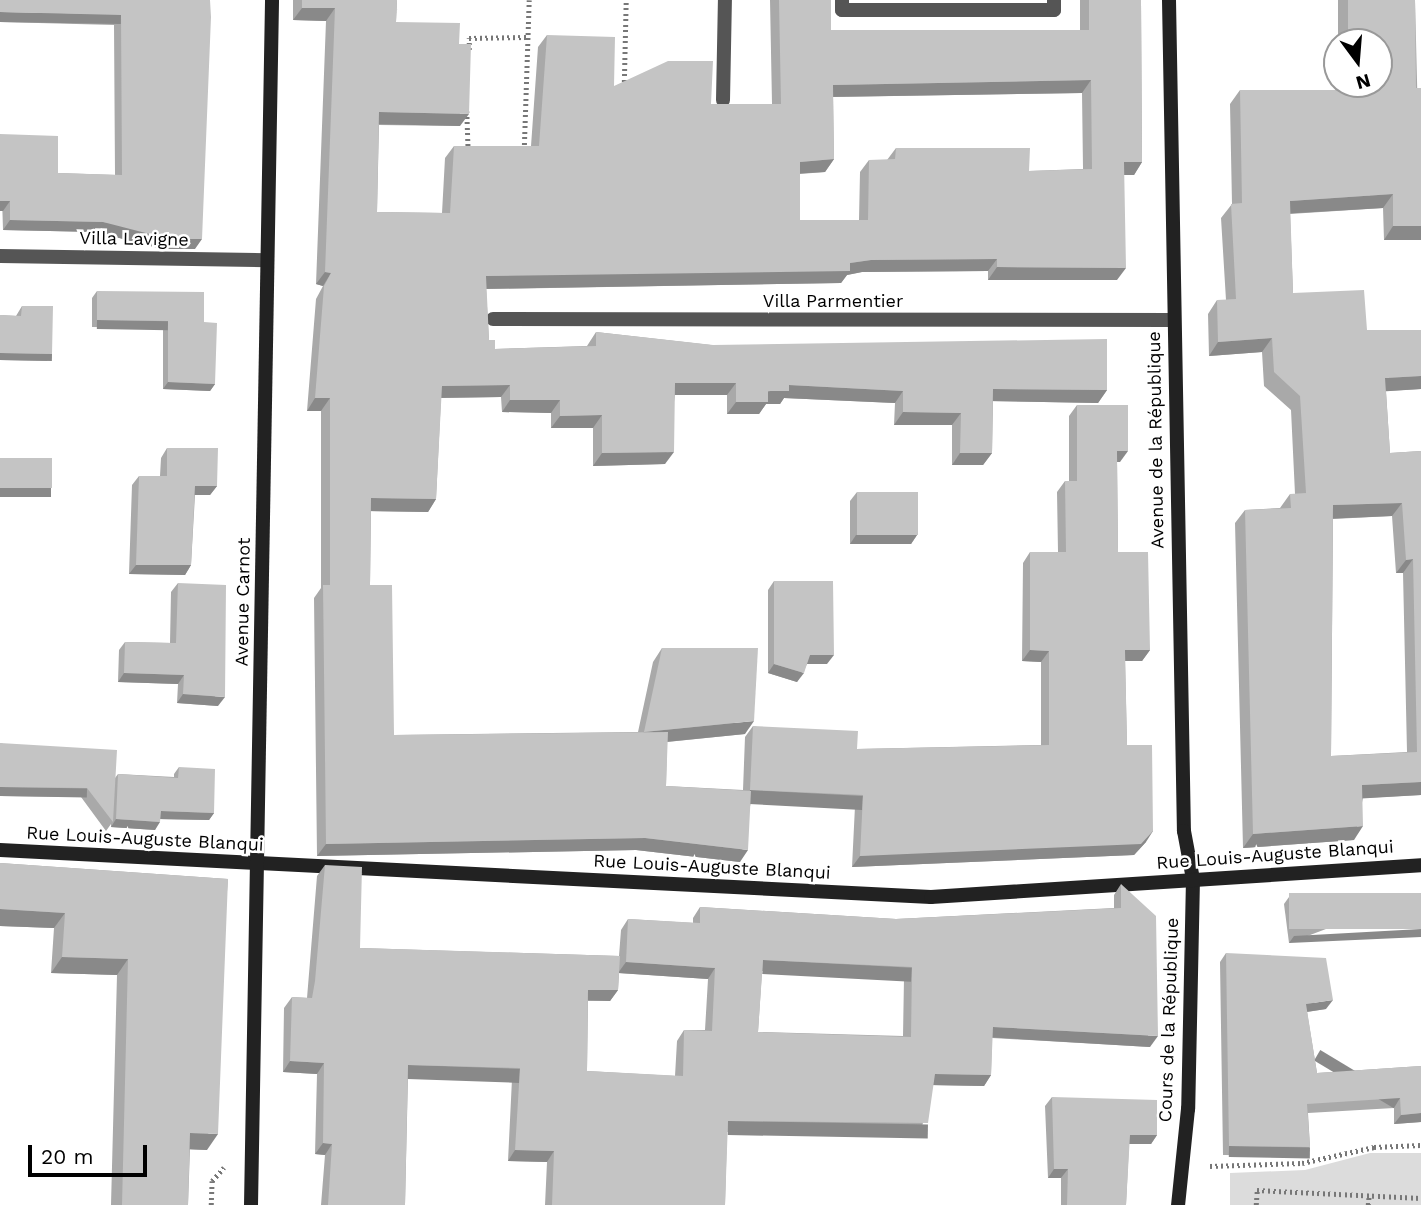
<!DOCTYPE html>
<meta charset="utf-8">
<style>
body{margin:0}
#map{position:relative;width:1421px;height:1205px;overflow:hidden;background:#fff;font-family:"Work Sans",sans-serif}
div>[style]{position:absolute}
.green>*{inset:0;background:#dcdcdc}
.path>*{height:4.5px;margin-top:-2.25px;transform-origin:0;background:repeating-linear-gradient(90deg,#777 0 2px,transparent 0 5.5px)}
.lane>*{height:14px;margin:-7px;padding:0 7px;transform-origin:7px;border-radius:7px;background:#555}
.street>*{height:14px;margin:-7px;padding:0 7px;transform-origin:7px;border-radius:7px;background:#555}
.secondary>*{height:14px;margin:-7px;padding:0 7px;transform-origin:7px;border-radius:7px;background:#222}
.wall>*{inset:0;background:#a9a9a9}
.shaded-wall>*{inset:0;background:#898989;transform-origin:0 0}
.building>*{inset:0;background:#c4c4c4;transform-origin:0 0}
span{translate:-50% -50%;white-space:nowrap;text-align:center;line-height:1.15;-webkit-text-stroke:5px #fff;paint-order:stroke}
.street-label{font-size:18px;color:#000}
.north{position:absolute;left:1323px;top:28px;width:70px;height:70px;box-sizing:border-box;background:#fff;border:2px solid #999;border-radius:50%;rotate:164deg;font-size:19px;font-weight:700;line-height:28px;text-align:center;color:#000}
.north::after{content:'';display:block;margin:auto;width:24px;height:32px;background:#000;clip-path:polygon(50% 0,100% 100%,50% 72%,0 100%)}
.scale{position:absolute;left:28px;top:1145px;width:119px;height:32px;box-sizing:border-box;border:4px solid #000;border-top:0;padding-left:9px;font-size:21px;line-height:24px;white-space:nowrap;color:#000;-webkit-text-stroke:5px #fff;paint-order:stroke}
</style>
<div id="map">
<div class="green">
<i style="clip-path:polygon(1370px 1153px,1421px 1153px,1421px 1205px,1230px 1205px,1230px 1173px,1305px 1170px)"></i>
</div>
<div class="path">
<i style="left:469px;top:50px;width:12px;rotate:-90deg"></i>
<i style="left:469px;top:38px;width:58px;rotate:-1deg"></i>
<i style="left:624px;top:87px;width:87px;rotate:-88.7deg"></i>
<i style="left:467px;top:111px;width:38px;rotate:88deg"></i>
<i style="left:524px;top:150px;width:150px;rotate:-88.1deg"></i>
<i style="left:1210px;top:1166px;width:92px;rotate:-1.9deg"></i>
<i style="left:1302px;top:1163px;width:74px;rotate:-12.5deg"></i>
<i style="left:1374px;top:1147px;width:47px;rotate:-2.4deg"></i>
<i style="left:211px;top:1205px;width:24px;rotate:-88deg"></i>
<i style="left:212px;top:1181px;width:18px;rotate:-49deg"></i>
<i style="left:1256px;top:1205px;width:15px;rotate:-86deg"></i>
<i style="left:1257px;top:1190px;width:164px;rotate:2.8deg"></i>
<i style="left:1368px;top:1205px;width:10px;rotate:-84deg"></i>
</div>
<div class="lane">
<i style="left:723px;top:100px;width:100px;rotate:-88.9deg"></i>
</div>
<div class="street">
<i style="left:842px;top:0;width:10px;rotate:90deg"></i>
<i style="left:842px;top:10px;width:212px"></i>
<i style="left:1054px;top:10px;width:10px;rotate:-90deg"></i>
<i style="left:0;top:256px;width:267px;rotate:0.9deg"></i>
<i style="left:493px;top:319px;width:680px;rotate:0.08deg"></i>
</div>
<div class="secondary">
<i style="left:1169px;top:0;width:831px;rotate:88.97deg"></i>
<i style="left:1184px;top:831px;width:49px;rotate:79.4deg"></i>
<i style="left:1193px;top:879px;width:230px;rotate:91.2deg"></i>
<i style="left:1188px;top:1109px;width:97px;rotate:95.9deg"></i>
<i style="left:0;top:850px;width:932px;rotate:2.89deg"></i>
<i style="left:931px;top:897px;width:491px;rotate:-3.7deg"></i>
<i style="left:251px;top:1205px;width:1205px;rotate:-89deg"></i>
</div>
<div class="wall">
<i style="clip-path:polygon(210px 0,195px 249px,162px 249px,96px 232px,3px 230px,0 134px,58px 173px,115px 175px,114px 25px,0 22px)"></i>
<i style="clip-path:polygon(evenodd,293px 0,397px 0,396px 22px,459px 44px,460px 126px,379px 125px,377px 212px,442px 213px,445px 158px,454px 146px,531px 146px,538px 47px,547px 35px,614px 86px,711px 104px,772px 104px,770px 0,831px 0,831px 30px,1080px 30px,1080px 0,1141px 0,1142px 162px,1134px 175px,1124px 175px,1117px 280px,988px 280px,988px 271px,862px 272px,847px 275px,841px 283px,486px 289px,489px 340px,495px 349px,587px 346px,596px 332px,1107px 390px,1098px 403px,993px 401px,992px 453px,983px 465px,952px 465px,952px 425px,894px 425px,895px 403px,784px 398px,780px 404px,766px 404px,759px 414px,727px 414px,727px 395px,675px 395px,665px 464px,593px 466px,593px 428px,551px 428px,551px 413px,502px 412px,501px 397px,441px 398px,436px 499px,428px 512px,371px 511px,370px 585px,394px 735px,638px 732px,653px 662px,662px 648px,745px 734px,667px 742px,666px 786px,743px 790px,745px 737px,753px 726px,857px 749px,1041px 745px,1041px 662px,1022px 661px,1023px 563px,1030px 552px,1058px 552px,1057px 492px,1065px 481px,1069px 481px,1069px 416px,1077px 405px,1120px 462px,1117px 462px,1118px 552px,1150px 650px,1142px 661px,1125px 661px,1127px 745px,1146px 842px,1134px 855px,852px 867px,855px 806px,751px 801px,740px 862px,636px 850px,317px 856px,314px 598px,321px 588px,321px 411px,307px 411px,316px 299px,323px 286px,316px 284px,326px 21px,293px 20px,293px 0,1082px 93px,1083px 169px,1029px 171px,896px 148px,887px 160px,869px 160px,860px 172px,859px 220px,800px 220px,800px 174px,825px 172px,834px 159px,833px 97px,1082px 93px)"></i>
<i style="clip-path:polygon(evenodd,1338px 0,1415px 0,1421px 240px,1384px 240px,1383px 208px,1290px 214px,1293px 293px,1367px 330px,1421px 330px,1421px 389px,1386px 391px,1390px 453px,1421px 451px,1421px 795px,1363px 798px,1354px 840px,1243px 848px,1235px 523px,1245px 510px,1280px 508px,1290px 494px,1295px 494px,1291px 410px,1264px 386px,1262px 352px,1209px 356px,1208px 314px,1217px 300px,1226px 300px,1221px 218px,1232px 204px,1230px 104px,1240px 90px,1338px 90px,1338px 84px,1379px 84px,1379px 42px,1338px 42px,1338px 0,1392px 516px,1396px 573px,1403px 573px,1407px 752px,1331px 756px,1333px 519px,1392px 516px)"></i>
<i style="clip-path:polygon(97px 291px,204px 322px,215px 384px,210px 391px,163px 389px,163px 328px,92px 327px,92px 298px)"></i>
<i style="clip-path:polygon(22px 306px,52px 354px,47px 361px,0 360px,0 315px,16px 316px)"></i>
<i style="clip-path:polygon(167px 448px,217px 486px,210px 495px,195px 495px,191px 565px,185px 575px,129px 574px,132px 485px,139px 476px,160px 476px,161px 458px)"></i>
<i style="clip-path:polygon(857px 492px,917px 535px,911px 544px,850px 544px,850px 501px)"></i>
<i style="clip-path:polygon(774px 581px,827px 664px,807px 664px,797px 682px,768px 673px,768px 590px)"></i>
<i style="clip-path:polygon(178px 583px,218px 706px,177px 703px,178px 684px,118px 682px,119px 650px,125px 642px,170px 643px,171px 592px)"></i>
<i style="clip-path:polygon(0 743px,115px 778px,118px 774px,174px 777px,174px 774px,179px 767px,214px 813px,209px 820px,160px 819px,155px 830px,111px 827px,111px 824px,106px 831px,81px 797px,0 796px)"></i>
<i style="clip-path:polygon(0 863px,228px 879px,207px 1150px,190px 1149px,188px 1205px,111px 1205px,117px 975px,51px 973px,54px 928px,0 926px)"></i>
<i style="clip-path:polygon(evenodd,325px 865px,360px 948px,619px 956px,621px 930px,628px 919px,693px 923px,693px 918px,700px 907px,896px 919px,1114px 908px,1114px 895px,1121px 884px,1150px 1047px,992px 1038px,991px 1075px,984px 1086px,933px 1085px,920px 1134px,727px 1132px,725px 1205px,545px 1205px,547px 1162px,508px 1161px,512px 1079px,408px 1076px,405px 1205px,321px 1205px,325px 1155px,315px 1154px,317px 1074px,283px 1072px,284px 1008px,292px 997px,307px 998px,317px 876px,325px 865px,762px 971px,904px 978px,903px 1036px,758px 1032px,762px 971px,325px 865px,619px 973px,708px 979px,705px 1030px,684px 1030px,677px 1041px,675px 1076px,587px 1071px,588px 1001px,610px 1001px,618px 990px,619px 973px)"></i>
<i style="clip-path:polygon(1421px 893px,1289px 943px,1284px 904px,1289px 897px)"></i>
<i style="clip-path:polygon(1226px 953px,1326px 1009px,1307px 1012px,1317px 1073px,1421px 1066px,1421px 1122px,1394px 1124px,1394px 1108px,1308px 1113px,1310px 1147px,1304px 1156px,1223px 1155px,1220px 962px)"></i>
<i style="clip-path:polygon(1052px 1097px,1157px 1135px,1151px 1144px,1129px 1144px,1126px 1205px,1061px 1205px,1061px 1178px,1048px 1178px,1045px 1106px)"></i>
</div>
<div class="shaded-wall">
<i style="clip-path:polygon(302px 8px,335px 8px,326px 21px,293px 20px)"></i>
<i style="left:0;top:12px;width:121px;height:10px;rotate:1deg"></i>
<i style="clip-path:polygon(1091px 80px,1082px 93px,824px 97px,833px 85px)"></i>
<i style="clip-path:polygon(379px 112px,469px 114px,460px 126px,370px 124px)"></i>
<i style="clip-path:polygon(834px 159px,825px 172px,791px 174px,800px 162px)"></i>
<i style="clip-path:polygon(1124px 162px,1142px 162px,1134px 175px,1115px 175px)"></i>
<i style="clip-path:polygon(1393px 194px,1383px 208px,1280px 214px,1290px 201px)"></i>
<i style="clip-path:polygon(0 201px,10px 201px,3px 211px,0 211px)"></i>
<i style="clip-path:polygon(10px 220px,103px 222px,202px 239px,195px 249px,162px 249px,96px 232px,3px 230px)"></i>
<i style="clip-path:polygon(1393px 226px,1421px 226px,1421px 240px,1384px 240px)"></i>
<i style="clip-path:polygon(997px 259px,988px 271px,862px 272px,847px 275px,841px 283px,477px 289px,486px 276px,850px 263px,871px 260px)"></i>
<i style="clip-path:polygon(997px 267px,1126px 268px,1117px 280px,988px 280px)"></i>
<i style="clip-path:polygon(325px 272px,331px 273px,323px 286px,316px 284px)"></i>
<i style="left:97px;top:320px;width:71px;height:9px;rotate:1deg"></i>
<i style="clip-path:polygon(1272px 338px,1262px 352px,1209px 356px,1218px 342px)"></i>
<i style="left:0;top:353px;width:52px;height:7px;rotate:1deg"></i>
<i style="clip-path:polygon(1421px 376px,1421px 389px,1375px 392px,1385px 378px)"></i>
<i style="clip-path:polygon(168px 382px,215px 384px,210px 391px,163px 389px)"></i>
<i style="clip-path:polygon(675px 383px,736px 383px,727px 395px,666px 395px)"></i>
<i style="clip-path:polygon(510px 385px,501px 397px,433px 398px,442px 386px)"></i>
<i style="clip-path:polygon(789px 385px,903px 391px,895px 403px,784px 398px,780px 404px,766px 404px,759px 414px,727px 414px,736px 402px)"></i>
<i style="clip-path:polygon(993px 389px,1107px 390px,1098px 403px,984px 401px)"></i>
<i style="clip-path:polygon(315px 398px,330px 398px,321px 411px,307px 411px)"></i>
<i style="clip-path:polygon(510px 400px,560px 400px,551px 413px,502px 412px)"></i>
<i style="clip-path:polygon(903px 412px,961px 413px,952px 425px,894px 425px)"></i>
<i style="clip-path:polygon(602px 415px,593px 428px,551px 428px,560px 416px)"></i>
<i style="clip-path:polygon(1117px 451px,1128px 451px,1120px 462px,1109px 462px)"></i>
<i style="clip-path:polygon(674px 452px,665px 464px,593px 466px,602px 453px)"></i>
<i style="clip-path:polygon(960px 453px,992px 453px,983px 465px,952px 465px)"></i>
<i style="clip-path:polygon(195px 486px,217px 486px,210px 495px,189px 495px)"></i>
<i style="left:0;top:488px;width:51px;height:9px"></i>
<i style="clip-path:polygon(371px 498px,436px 499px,428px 512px,362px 511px)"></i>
<i style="clip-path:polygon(1402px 503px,1392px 516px,1323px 519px,1333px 505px)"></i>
<i style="clip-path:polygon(856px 535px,917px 535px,911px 544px,850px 544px)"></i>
<i style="clip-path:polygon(1413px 559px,1403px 573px,1396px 573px,1406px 560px)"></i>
<i style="clip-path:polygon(136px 565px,191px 565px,185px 575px,129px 574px)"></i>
<i style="clip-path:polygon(1030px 650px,1049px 651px,1041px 662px,1022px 661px)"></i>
<i style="clip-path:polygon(1125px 650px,1150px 650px,1142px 661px,1117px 661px)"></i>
<i style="clip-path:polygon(810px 655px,834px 655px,827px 664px,803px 664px)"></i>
<i style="clip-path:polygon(774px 664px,804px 673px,797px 682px,768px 673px)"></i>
<i style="clip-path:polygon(124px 673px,184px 675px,178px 684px,118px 682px)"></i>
<i style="clip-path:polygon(183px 694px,225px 697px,218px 706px,177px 703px)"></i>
<i style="clip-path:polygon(754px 721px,745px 734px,635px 745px,644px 732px)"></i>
<i style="clip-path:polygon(1421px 782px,1421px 795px,1353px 799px,1362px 785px)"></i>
<i style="left:0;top:787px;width:87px;height:9px;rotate:1deg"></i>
<i style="left:750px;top:790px;width:113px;height:14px;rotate:3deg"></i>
<i style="clip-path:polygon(161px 811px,214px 813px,209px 820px,156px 819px)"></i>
<i style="clip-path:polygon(116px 819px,160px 822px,155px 830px,111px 827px)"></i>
<i style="clip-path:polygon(1363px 826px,1354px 840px,1243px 848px,1253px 834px)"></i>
<i style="clip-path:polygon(1153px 831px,1146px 842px,1134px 855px,852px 867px,860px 856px)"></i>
<i style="clip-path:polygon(645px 838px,748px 850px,740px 862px,636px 850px,317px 856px,326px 844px)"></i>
<i style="clip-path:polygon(0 909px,65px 913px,54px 928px,0 926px)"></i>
<i style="clip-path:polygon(1421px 929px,1421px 937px,1289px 943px,1294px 936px)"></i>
<i style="clip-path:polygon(62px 957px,128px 959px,117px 975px,51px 973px)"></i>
<i style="left:763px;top:960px;width:149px;height:14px;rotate:3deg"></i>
<i style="clip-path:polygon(626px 962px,715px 968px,708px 979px,618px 973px)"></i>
<i style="clip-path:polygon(588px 990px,618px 990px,610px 1001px,580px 1000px)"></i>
<i style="clip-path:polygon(1333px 1000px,1326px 1009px,1299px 1013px,1306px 1004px)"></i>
<i style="clip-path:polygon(993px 1027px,1158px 1036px,1150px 1047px,985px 1037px)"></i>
<i style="clip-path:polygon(290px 1061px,324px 1063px,317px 1074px,283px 1072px)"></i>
<i style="left:408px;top:1065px;width:112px;height:14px;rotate:2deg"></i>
<i style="clip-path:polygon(935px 1074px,991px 1075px,984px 1086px,927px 1085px)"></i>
<i style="left:1400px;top:1098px;width:12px;height:93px;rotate:121deg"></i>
<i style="clip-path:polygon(1421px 1113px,1421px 1122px,1394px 1124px,1401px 1115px)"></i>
<i style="left:728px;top:1121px;width:200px;height:14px;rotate:1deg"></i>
<i style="clip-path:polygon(190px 1133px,218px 1134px,207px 1150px,179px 1149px)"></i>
<i style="clip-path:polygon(1130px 1135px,1157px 1135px,1151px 1144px,1124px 1144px)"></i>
<i style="clip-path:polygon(323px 1143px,332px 1144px,325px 1155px,315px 1154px)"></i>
<i style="left:1229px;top:1146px;width:81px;height:11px;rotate:1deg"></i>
<i style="clip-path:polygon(515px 1150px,554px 1151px,547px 1162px,508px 1161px)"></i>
<i style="clip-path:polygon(1054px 1169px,1068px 1169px,1061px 1178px,1048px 1178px)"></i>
</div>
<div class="building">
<i style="clip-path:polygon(0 0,210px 0,211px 17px,202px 239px,169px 239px,103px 222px,10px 220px,10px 201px,0 201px,0 134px,58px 136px,58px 173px,122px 175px,121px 15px,0 12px)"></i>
<i style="clip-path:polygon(evenodd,302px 0,397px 0,396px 22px,460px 23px,459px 44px,471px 44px,469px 114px,379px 112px,377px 212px,450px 213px,454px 146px,539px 146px,547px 35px,615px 37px,614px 86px,668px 61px,713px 61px,711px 104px,781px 104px,779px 0,831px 0,831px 30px,1089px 30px,1089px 0,1141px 0,1142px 162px,1124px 162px,1126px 268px,997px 267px,997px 259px,871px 260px,850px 263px,850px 271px,486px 276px,489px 340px,495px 340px,495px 349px,596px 346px,596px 332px,713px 345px,1107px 339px,1107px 390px,993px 389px,992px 453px,960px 453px,961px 413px,903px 412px,903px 391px,789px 385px,789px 391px,768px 391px,768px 402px,736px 402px,736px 383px,675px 383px,674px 452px,602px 453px,602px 415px,560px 416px,560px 400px,510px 400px,510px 385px,442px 386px,436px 499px,371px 498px,370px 585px,392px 585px,394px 735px,668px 732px,666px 786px,751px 791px,748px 850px,645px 838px,326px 844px,323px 585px,330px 585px,330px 398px,315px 398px,324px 286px,331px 273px,325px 272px,335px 8px,302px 8px,302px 0,1091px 80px,1092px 169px,1029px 171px,1030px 148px,896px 148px,895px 159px,869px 160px,868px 220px,800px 220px,800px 162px,834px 159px,833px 85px,1091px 80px)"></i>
<i style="clip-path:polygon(evenodd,1348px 0,1415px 0,1416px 88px,1421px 88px,1421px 226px,1393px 226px,1393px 194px,1290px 201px,1293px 293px,1364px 290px,1367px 330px,1421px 330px,1421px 376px,1385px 378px,1390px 453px,1421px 451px,1421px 782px,1362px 785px,1363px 826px,1253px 834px,1245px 510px,1291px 508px,1290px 494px,1306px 493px,1300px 396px,1274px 372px,1272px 338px,1218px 342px,1217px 300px,1236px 299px,1231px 204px,1242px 203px,1240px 90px,1348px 90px,1348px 84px,1379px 84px,1379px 42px,1348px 42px,1348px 0,1402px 503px,1406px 560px,1413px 559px,1417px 752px,1331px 756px,1333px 505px,1402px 503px)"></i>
<i style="clip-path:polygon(97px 291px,204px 292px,204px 322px,217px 323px,215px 384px,168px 382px,168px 321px,97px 320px)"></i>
<i style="clip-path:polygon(22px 306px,53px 306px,52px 354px,0 353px,0 315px,21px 316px)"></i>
<i style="clip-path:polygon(1077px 405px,1128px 405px,1128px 451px,1117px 451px,1118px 552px,1148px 552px,1150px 650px,1125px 650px,1127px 745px,1152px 745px,1153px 831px,1141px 844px,860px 856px,863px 795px,750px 790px,753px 726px,858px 731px,857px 749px,1049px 745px,1049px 651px,1030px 650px,1030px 552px,1066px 552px,1065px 481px,1077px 481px)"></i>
<i style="clip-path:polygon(167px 448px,218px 448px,217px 486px,195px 486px,191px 565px,136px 565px,139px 476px,167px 476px)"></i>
<i style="left:0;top:458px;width:52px;height:30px"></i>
<i style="left:857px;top:492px;width:61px;height:43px"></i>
<i style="clip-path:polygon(774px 581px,833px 581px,834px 655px,810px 655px,804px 673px,774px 664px)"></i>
<i style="clip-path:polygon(178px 583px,226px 585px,225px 697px,183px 694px,184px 675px,124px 673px,125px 642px,176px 643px)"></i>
<i style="clip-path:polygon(662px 648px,758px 648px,754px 721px,644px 732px)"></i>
<i style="clip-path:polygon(0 743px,117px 750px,113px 822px,87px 788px,0 787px)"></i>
<i style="clip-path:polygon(179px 767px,215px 769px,214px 813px,161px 811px,160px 822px,116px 819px,118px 774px,178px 778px)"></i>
<i style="clip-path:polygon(0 863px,228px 879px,218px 1134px,190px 1133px,188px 1205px,122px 1205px,128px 959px,62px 957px,65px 913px,0 909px)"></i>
<i style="clip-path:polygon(evenodd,325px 865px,362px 867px,360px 948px,620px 956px,618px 990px,588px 990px,587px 1071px,683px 1076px,684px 1030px,712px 1031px,715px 968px,626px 962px,628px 919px,700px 923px,700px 907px,896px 919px,1121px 908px,1121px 884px,1156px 916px,1158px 1036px,993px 1027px,991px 1075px,935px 1074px,928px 1123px,728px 1121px,725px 1205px,552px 1205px,554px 1151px,515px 1150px,520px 1068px,408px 1065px,405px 1205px,328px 1205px,332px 1144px,323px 1143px,324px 1063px,290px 1061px,292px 997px,312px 998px,315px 981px,325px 865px,763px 960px,912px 967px,911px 1037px,758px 1032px,763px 960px)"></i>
<i style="left:1421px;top:893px;width:36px;height:132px;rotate:90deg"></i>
<i style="clip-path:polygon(1226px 953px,1326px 958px,1333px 1000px,1306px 1004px,1317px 1073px,1421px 1066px,1421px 1113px,1401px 1115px,1400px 1098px,1307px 1104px,1310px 1147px,1229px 1146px)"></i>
<i style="clip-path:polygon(1052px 1097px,1157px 1100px,1157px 1135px,1130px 1135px,1126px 1205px,1067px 1205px,1068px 1169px,1054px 1169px)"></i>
</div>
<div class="street-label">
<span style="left:134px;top:239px;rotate:1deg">Villa Lavigne</span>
<span style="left:833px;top:301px">Villa Parmentier</span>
<span style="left:1156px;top:440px;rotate:-91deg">Avenue de la République</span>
<span style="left:243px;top:602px;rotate:-89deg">Avenue Carnot</span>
<span style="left:145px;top:839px;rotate:3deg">Rue Louis-Auguste Blanqui</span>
<span style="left:1275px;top:855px;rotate:-4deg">Rue Louis-Auguste Blanqui</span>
<span style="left:712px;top:867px;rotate:3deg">Rue Louis-Auguste Blanqui</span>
<span style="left:1169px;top:1020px;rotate:-88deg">Cours de la République</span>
</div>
<div class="north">N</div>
<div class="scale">20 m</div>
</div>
